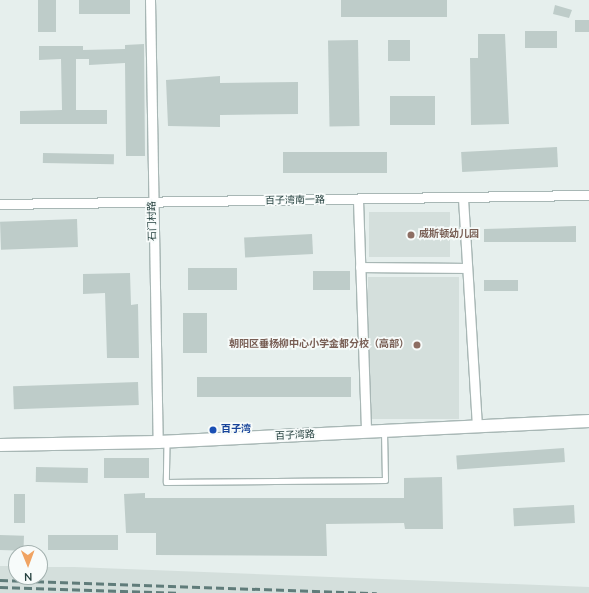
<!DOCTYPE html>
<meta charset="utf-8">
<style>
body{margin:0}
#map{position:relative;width:589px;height:593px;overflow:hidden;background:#e6efed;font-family:"Nunito Sans","Noto Sans SC",sans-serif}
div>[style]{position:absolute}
.built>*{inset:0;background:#d4dfdc;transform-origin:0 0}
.building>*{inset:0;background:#beccc9;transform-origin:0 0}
.roads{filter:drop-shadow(1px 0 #a8b7b5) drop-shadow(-1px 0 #a8b7b5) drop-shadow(0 1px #a8b7b5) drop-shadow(0 -1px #a8b7b5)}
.lane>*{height:4.5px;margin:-2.25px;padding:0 2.25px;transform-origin:2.25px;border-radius:2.25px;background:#fff}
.street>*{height:9px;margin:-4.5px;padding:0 4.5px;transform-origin:4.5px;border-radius:4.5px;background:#fff}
.secondary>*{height:12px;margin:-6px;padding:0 6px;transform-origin:6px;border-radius:6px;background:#fff}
.rail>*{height:2.5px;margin-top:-1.25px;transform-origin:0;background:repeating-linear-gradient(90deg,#607c7a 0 8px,transparent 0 12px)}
.dots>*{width:11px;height:11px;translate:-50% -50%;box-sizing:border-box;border:2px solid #f7fbfa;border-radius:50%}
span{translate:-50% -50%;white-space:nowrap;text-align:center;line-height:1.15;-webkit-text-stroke:3.5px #f7fbfa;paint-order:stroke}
.street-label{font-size:10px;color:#25413f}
.education-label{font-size:10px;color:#785e54;font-weight:700}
.left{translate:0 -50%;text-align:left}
.right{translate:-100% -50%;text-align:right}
.transit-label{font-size:10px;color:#164399;font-weight:700}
.north{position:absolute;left:8px;top:545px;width:40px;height:40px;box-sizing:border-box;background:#f7fbfa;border:1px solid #a3b1af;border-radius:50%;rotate:179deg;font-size:11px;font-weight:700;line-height:16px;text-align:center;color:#25413f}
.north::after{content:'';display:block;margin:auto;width:14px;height:18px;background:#f0a362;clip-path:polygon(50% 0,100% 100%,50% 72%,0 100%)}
</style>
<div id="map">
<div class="built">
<i style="left:369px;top:212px;width:81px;height:45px"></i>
<i style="left:368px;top:277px;width:91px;height:142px"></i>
<i style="clip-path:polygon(0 566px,16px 566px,16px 577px,40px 577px,40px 567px,74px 567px,589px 587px,589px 593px,0 593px)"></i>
</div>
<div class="building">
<i style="left:38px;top:0;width:18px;height:32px"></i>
<i style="left:79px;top:0;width:51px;height:14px"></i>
<i style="left:341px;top:0;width:106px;height:17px"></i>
<i style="clip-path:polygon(555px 5px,572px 10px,569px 18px,553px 14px)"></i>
<i style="left:575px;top:20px;width:14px;height:12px"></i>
<i style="left:525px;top:31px;width:32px;height:17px"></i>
<i style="clip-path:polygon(478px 34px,505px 34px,509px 124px,471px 125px,470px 58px,478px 58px)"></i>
<i style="left:358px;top:40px;width:86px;height:30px;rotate:89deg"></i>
<i style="left:388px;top:40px;width:22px;height:21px"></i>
<i style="clip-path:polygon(144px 44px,145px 156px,126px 156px,125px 63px,89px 65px,89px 59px,76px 59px,76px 110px,107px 110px,107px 124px,20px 124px,20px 111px,62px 110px,61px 59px,39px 60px,39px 46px,83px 46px,83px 50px,125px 49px,125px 45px)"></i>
<i style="clip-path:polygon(220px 76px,220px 83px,298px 82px,298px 114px,220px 115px,220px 127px,168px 126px,166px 80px)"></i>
<i style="left:435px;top:96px;width:29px;height:45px;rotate:90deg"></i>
<i style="left:557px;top:147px;width:20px;height:96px;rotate:87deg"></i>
<i style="left:283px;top:152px;width:104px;height:21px"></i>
<i style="left:43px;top:153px;width:71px;height:10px;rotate:1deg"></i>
<i style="left:77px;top:219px;width:28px;height:77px;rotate:88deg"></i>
<i style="clip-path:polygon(576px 226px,576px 242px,484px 242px,484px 229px)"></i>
<i style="left:312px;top:234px;width:20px;height:68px;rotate:87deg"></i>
<i style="left:237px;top:268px;width:22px;height:49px;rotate:90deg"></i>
<i style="left:350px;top:271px;width:19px;height:37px;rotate:90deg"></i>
<i style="clip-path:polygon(130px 273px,131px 305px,138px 304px,139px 358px,107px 358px,105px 293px,83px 294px,83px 274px)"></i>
<i style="left:484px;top:280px;width:34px;height:11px"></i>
<i style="left:183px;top:313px;width:24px;height:40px"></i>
<i style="left:351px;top:377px;width:20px;height:154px;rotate:90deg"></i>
<i style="left:138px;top:382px;width:23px;height:125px;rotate:88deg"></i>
<i style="left:564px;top:448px;width:14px;height:108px;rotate:86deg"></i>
<i style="left:104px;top:458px;width:45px;height:20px"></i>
<i style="left:36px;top:467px;width:52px;height:15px;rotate:1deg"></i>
<i style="clip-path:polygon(442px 477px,443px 529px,405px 529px,404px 523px,326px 524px,327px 556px,156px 555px,156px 533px,126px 533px,124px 494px,145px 493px,145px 498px,404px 498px,404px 478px)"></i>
<i style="left:14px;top:494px;width:11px;height:29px"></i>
<i style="left:574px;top:505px;width:18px;height:61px;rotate:87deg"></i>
<i style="left:0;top:535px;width:24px;height:15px;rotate:2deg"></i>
<i style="left:48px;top:535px;width:70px;height:15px"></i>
</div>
<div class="roads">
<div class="lane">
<i style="left:167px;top:443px;width:39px;rotate:91deg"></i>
<i style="left:166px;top:482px;width:219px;rotate:-0.5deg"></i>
<i style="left:385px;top:480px;width:49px;rotate:-91.2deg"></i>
</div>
<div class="street">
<i style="left:150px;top:0;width:442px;rotate:89deg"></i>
<i style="left:463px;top:198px;width:229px;rotate:86.5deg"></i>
<i style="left:358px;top:200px;width:232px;rotate:88deg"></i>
<i style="left:0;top:204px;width:589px;rotate:-0.88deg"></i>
<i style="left:360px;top:267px;width:106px;rotate:0.5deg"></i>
</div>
<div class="secondary">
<i style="left:0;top:445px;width:158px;rotate:-1.1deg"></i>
<i style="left:158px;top:442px;width:432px;rotate:-2.8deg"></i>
</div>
</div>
<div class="rail">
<i style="left:0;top:580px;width:377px;rotate:2deg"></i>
<i style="left:0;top:587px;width:177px;rotate:1.9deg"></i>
</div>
<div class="dots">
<i style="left:411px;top:235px;background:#8d6e63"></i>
<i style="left:417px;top:345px;background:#8d6e63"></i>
<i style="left:213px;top:430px;background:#1a4fb4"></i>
</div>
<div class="street-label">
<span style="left:295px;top:201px;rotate:-1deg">百子湾南一路</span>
<span style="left:153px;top:221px;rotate:-91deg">石门村路</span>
<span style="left:295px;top:436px;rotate:-3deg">百子湾路</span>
</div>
<div class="education-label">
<span class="left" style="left:419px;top:235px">威斯顿幼儿园</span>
<span class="right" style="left:409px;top:345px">朝阳区垂杨柳中心小学金都分校（高部）</span>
</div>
<div class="transit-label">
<span class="left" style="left:221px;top:430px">百子湾</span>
</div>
<div class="north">N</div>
</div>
